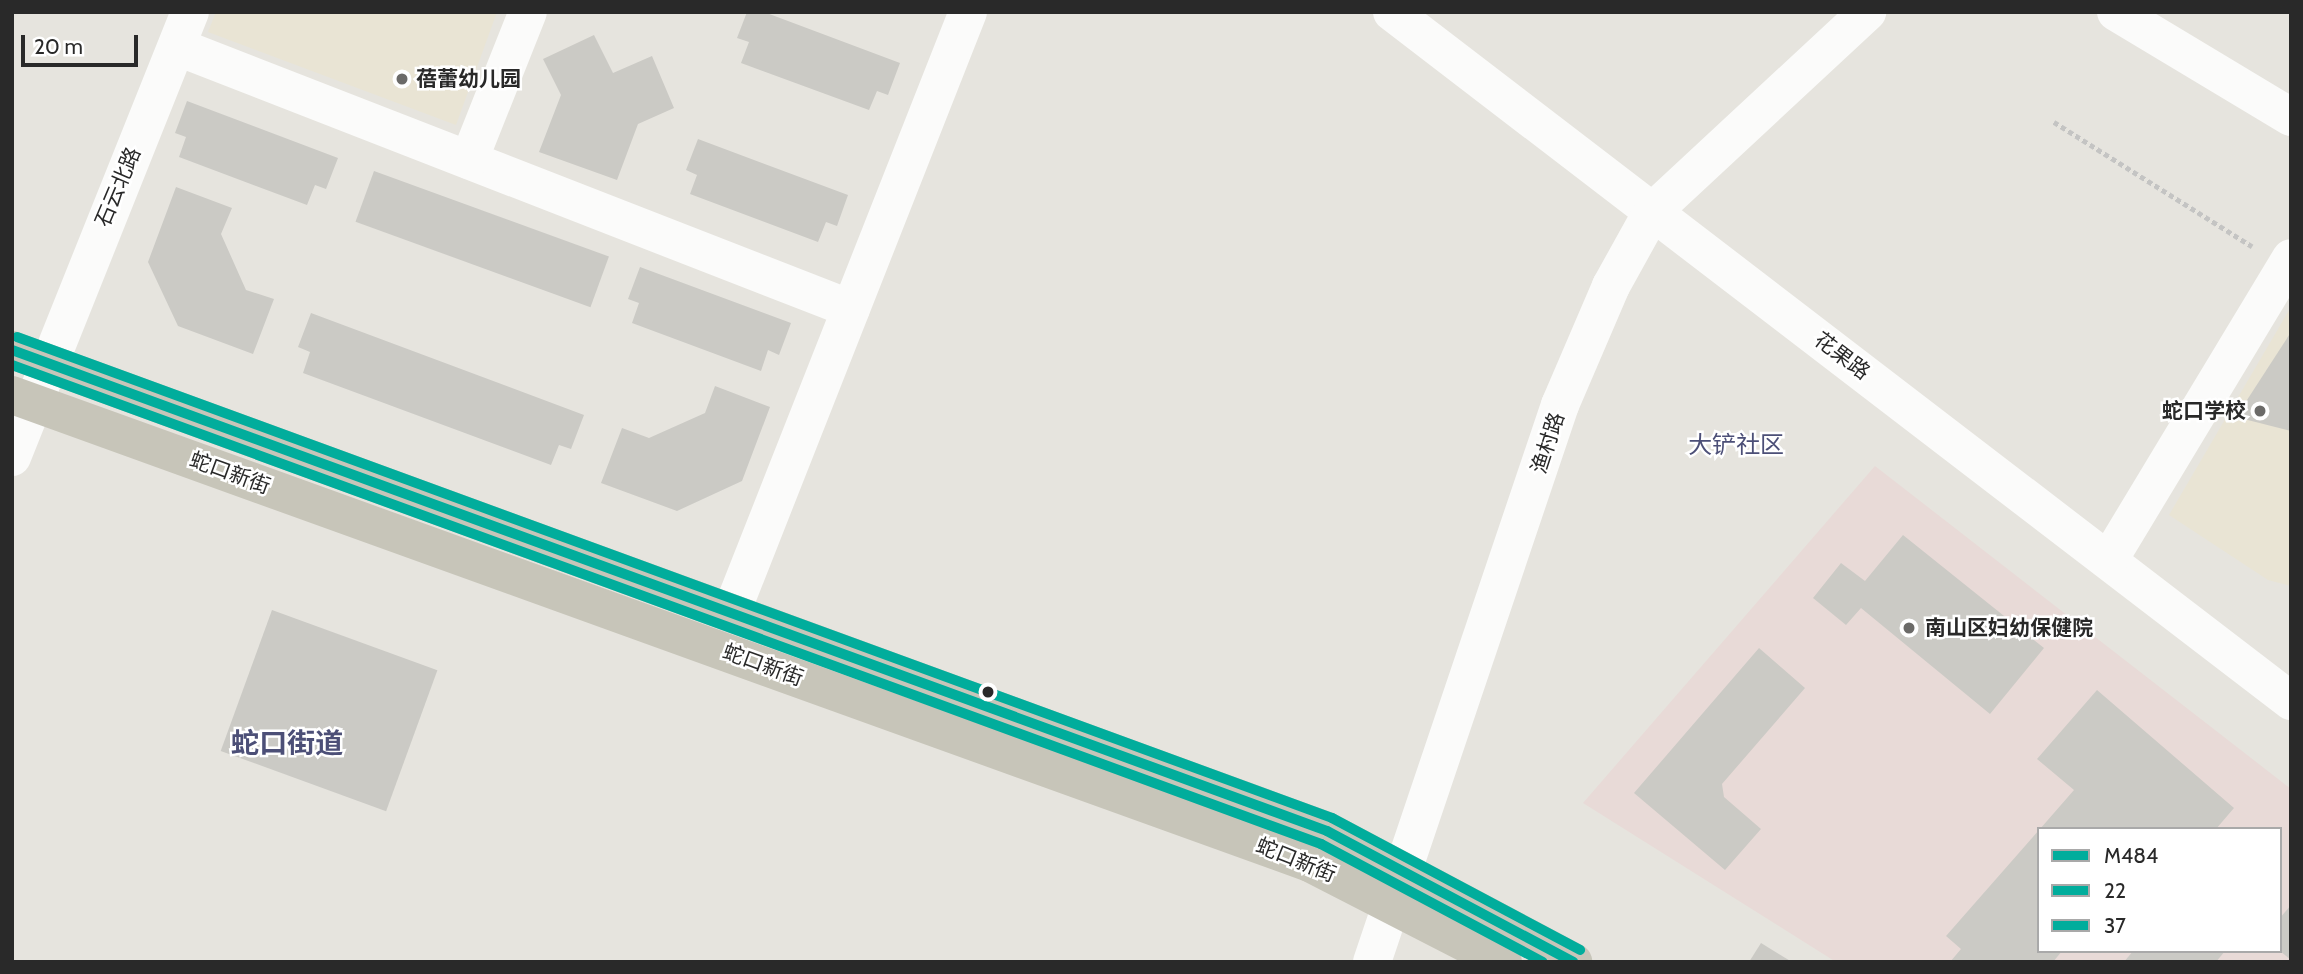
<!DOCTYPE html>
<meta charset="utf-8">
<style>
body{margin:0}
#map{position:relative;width:2303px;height:974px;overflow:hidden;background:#e6e4de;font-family:Cabin,"Noto Sans SC",sans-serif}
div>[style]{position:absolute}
.education>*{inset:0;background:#e9e4d4}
.medical>*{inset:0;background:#e8dad7}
.building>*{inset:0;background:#cbcac5;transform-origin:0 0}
.path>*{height:4.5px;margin-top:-2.25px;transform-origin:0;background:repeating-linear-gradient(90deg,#c4c4c3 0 5px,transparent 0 8.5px)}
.minor>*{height:38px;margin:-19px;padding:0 19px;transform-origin:19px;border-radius:19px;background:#fbfbfa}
.major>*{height:38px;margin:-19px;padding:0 19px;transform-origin:19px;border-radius:19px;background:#c7c5b9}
.bus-1>*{height:10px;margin:-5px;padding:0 5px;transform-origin:5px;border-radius:5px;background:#01ad9c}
.bus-2>*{height:10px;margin:-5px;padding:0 5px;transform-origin:5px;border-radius:5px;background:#01ad9c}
.bus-3>*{height:10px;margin:-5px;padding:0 5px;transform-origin:5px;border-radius:5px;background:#01ad9c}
.dots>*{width:19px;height:19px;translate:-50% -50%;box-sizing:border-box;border:4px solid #fff;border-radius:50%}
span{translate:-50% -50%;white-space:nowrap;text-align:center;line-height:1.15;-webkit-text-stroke:5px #fff;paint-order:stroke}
.poi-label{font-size:21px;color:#292929;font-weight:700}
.left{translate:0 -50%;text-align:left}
.right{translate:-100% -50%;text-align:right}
.street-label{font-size:21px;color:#292929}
.quarter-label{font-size:24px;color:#4c4f77}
.district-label{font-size:28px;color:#4c4f77;font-weight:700}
.frame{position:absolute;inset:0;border:14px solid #292929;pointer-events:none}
.legend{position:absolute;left:2037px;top:827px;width:245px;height:126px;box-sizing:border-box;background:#fff;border:2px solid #a9a9a9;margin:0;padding:9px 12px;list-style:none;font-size:21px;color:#292929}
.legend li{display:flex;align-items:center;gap:14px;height:35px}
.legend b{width:35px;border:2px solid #a9a9a9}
.scale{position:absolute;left:21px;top:35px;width:117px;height:32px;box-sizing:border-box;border:4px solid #292929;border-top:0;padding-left:9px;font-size:21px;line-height:24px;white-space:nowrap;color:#292929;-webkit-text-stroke:5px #fff;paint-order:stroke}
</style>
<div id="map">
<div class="education">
<i style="clip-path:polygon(216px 12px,497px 12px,456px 125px,208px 32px)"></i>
<i style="clip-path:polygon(2291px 307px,2291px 586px,2268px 580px,2169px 515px)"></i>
</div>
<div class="medical">
<i style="clip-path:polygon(evenodd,1875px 466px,2291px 789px,2291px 962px,1836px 962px,1583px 803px,1875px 466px,2039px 829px,2280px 829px,2280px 951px,2039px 951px,2039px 829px)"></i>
</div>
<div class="building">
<i style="clip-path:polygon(747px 12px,764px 12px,900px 63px,888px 95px,877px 91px,869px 110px,741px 63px,749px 42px,737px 38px)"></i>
<i style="clip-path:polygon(594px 35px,613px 73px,652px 56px,674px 108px,638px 124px,617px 180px,539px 152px,561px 95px,543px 59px)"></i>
<i style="clip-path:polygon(187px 101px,338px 158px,326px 189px,315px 185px,307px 205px,179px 157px,186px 137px,175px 133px)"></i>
<i style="clip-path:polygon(698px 139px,848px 195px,837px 226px,826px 222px,818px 242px,690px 194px,697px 175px,686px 170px)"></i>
<i style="left:374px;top:171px;width:250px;height:54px;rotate:20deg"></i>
<i style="clip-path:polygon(176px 187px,232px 208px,221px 234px,246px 290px,274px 299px,253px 354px,178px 326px,148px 262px)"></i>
<i style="clip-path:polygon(640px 267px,791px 323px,779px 355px,768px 350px,761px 371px,632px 323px,639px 303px,628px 299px)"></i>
<i style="clip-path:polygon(311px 313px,584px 415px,571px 449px,559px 445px,551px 465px,303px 373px,310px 352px,298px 347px)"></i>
<i style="clip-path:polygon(2291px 332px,2291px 431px,2236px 417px)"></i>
<i style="clip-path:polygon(715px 386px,770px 407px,742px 481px,677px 511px,601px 483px,622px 428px,649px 438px,705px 413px)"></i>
<i style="clip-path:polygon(1903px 535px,2044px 648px,1990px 714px,1861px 608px,1846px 625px,1813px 598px,1841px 563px,1865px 581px)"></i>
<i style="left:272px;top:610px;width:176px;height:150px;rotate:20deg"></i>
<i style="clip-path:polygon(1759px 648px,1805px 688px,1722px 784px,1724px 797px,1761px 829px,1725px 870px,1634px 793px)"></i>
<i style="clip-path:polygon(2097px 690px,2234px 808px,2216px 829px,2040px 829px,2074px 790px,2037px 759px)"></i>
<i style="clip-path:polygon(2039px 830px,2039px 951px,2062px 951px,2053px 962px,1950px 962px,1961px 949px,1946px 936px)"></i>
<i style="clip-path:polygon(2291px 905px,2291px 960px,2280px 951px,2280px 918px)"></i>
<i style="clip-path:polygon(1761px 943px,1792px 962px,1749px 962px)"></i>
<i style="clip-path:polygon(2133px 951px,2225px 951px,2216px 962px,2124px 962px)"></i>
</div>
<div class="path">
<i style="left:2054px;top:122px;width:234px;rotate:32.1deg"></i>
</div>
<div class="minor">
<i style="left:1392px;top:12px;width:1133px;rotate:37.47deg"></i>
<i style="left:2116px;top:12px;width:204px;rotate:31deg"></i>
<i style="left:178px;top:47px;width:722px;rotate:21.27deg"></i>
<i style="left:469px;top:160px;width:159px;rotate:-68.3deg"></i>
<i style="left:12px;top:457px;width:479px;rotate:-68.2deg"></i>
<i style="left:2110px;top:558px;width:350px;rotate:-58.9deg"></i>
<i style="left:731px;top:613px;width:646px;rotate:-68.48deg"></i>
<i style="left:1372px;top:962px;width:588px;rotate:-71.35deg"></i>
<i style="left:1560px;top:405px;width:129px;rotate:-66.8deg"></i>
<i style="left:1611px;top:286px;width:85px;rotate:-61deg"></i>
<i style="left:1652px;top:212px;width:294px;rotate:-42.9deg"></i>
</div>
<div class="major">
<i style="left:12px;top:350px;width:1400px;rotate:20.09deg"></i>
<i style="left:1327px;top:831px;width:279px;rotate:28deg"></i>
<i style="left:12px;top:395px;width:1380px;rotate:19.83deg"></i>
<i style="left:1310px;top:863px;width:217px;rotate:27.2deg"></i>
</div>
<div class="bus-1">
<i style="left:12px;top:350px;width:1400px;rotate:20.09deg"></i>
<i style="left:1327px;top:831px;width:279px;rotate:28deg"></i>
</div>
<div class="bus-2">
<i style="left:12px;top:365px;width:1394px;rotate:20.1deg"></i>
<i style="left:1321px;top:844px;width:251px;rotate:28deg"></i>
</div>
<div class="bus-3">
<i style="left:17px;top:337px;width:1400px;rotate:20.09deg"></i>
<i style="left:1332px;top:818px;width:281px;rotate:28deg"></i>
</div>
<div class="dots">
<i style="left:402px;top:79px;background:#6b6a68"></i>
<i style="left:2260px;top:411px;background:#6b6a68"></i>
<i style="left:1909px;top:628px;background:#6b6a68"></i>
<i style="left:988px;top:692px;background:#292929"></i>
</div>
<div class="poi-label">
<span class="left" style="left:416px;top:79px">蓓蕾幼儿园</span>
<span class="right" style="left:2246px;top:411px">蛇口学校</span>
<span class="left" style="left:1925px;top:628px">南山区妇幼保健院</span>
</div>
<div class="street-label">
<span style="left:118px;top:187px;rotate:-67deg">石云北路</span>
<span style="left:1842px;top:356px;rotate:37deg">花果路</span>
<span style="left:1548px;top:443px;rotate:-72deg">渔村路</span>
<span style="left:230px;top:473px;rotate:20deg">蛇口新街</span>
<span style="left:763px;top:665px;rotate:20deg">蛇口新街</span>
<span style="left:1296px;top:860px;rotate:22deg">蛇口新街</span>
</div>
<div class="quarter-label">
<span style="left:1736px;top:445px">大铲社区</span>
</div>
<div class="district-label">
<span style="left:287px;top:743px">蛇口街道</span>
</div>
<div class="frame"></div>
<ul class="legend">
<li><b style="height:9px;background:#01ad9c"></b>M484</li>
<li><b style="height:9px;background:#01ad9c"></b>22</li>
<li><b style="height:9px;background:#01ad9c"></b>37</li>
</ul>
<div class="scale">20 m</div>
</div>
